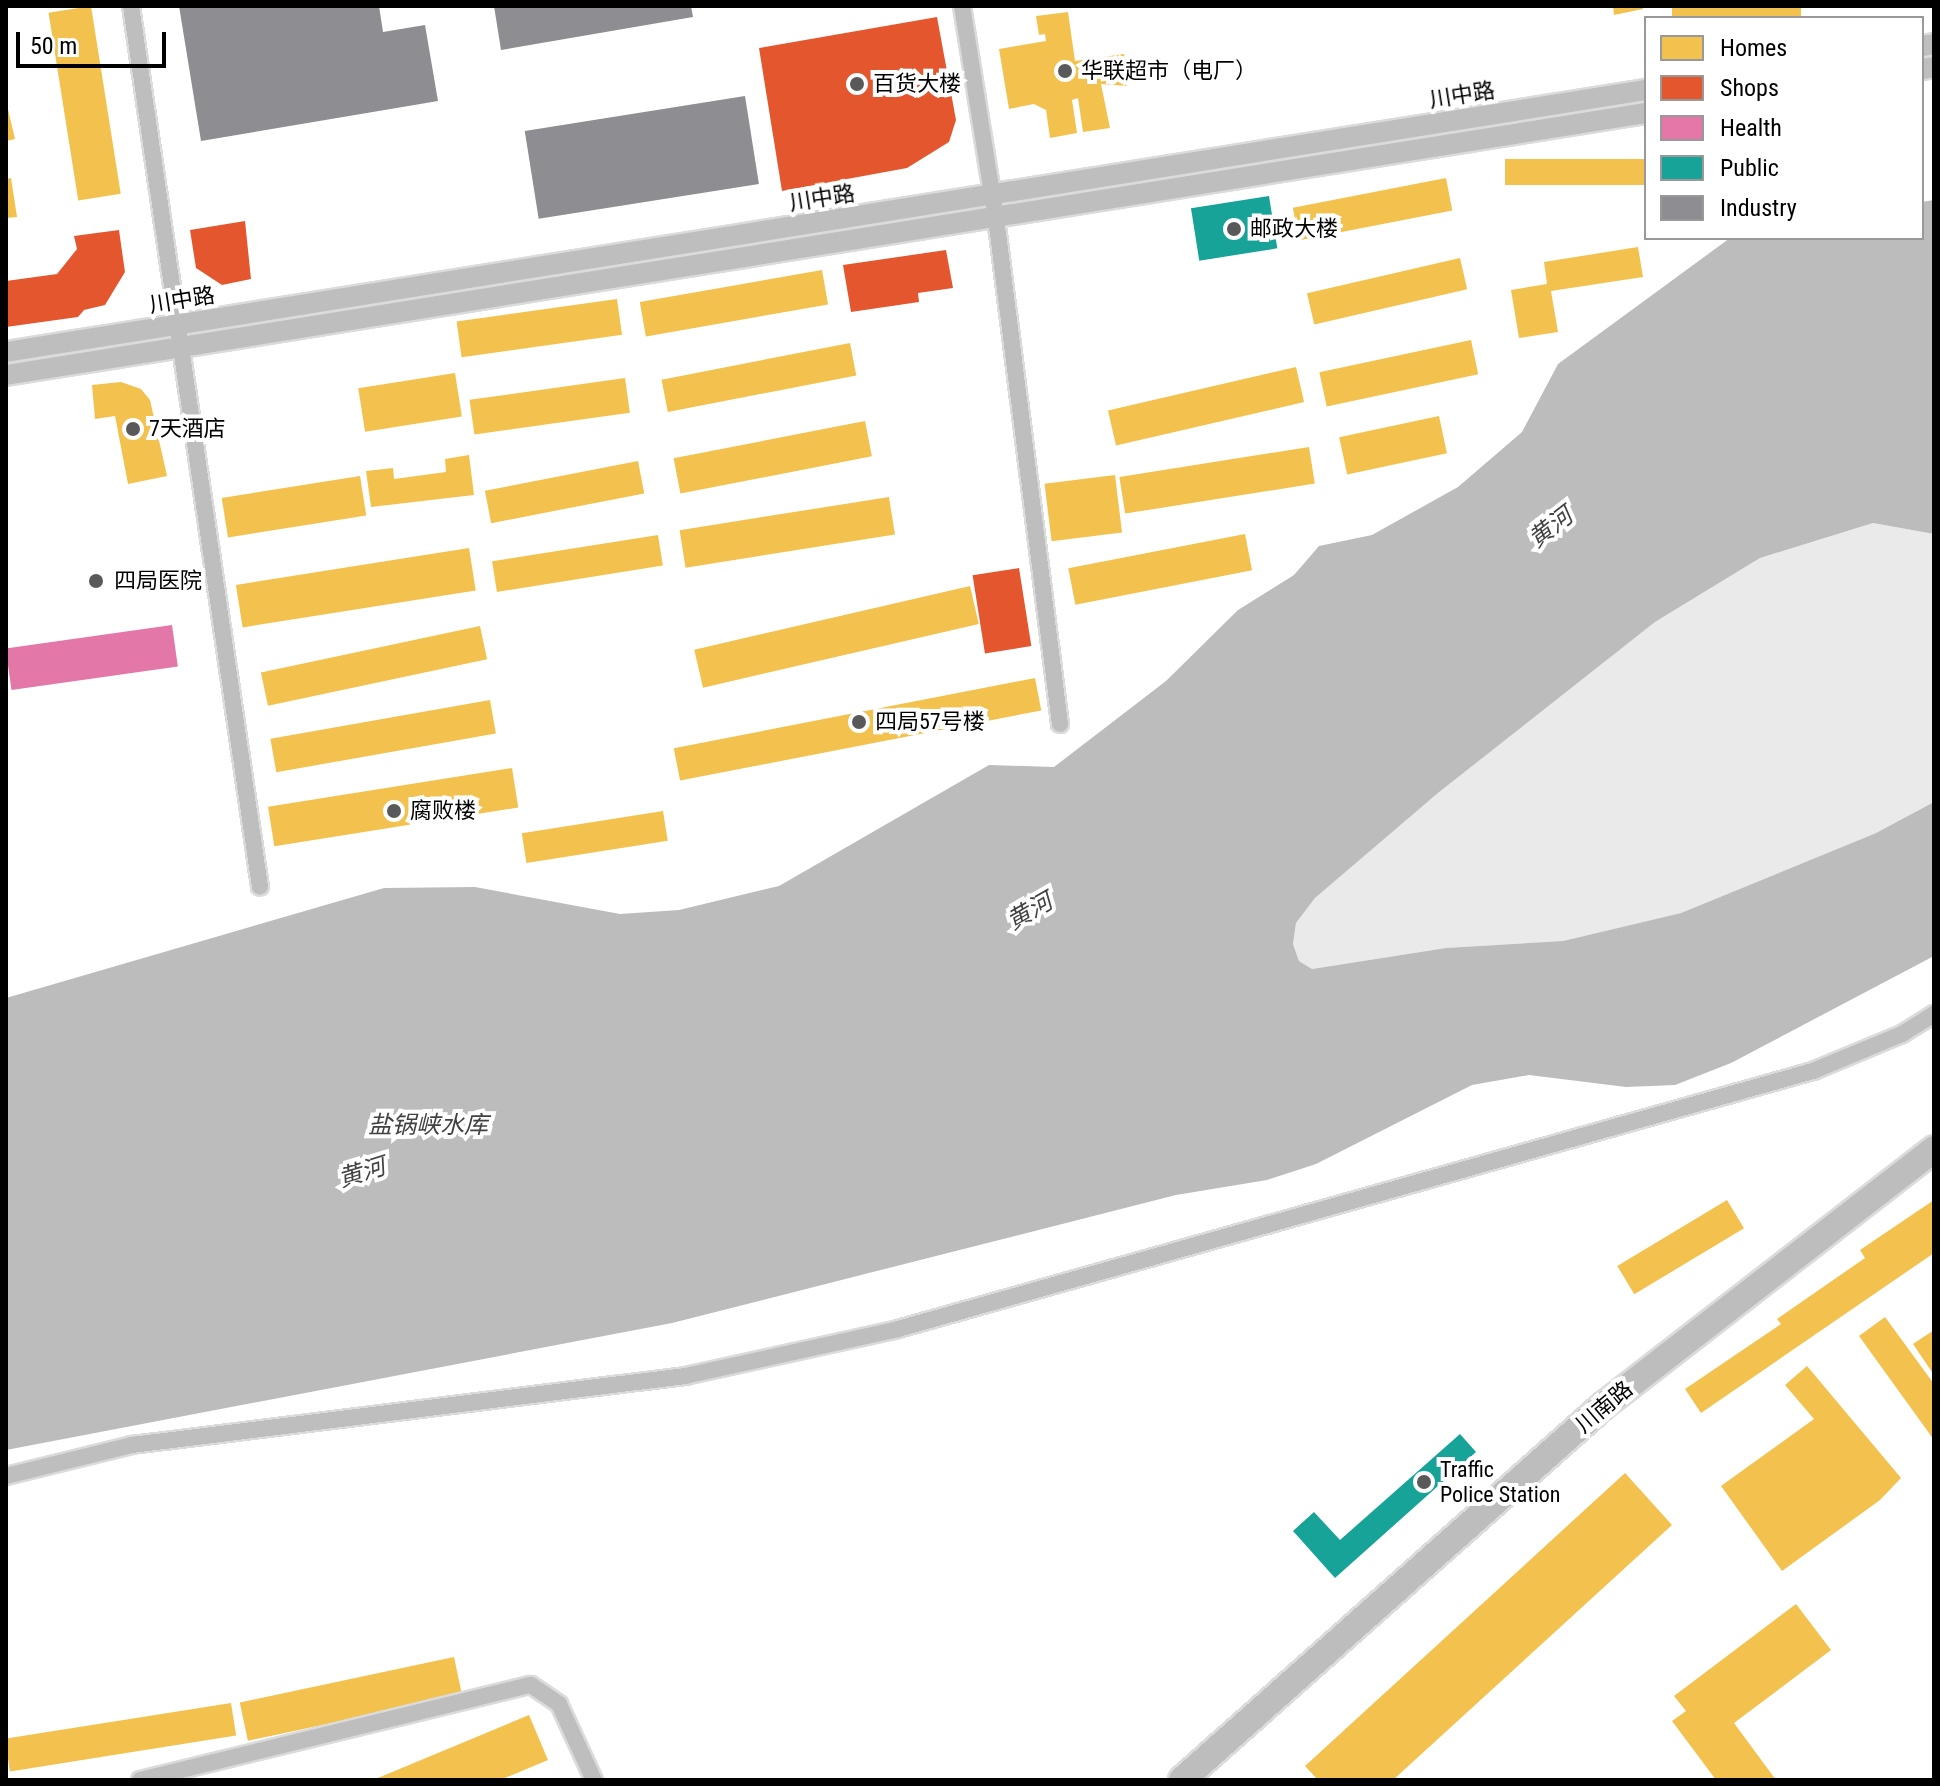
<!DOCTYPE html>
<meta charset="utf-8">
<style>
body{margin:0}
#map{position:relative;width:1940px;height:1786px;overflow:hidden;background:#fff;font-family:"Roboto Condensed","Noto Sans SC",sans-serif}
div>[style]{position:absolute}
.green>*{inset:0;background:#eaeaea}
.water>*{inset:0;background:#bcbcbc}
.homes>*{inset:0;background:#f2c14e;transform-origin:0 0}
.shops>*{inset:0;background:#e4572e;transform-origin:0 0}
.health>*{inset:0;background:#e377a8;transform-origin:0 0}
.public>*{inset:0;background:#17a398;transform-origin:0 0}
.industry>*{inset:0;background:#8d8d92;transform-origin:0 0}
.roads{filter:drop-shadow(2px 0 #dbdbdb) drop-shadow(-2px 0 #dbdbdb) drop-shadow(0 2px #dbdbdb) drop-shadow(0 -2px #dbdbdb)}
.minor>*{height:16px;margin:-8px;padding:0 8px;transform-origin:8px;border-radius:8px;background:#bebebe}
.tertiary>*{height:20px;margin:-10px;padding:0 10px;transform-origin:10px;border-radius:10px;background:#bebebe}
.primary>*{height:26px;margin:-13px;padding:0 13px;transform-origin:13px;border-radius:13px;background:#bdbdbd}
.dots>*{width:22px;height:22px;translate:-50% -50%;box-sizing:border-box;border:4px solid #fff;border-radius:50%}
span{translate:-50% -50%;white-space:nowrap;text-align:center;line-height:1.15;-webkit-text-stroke:8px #fff;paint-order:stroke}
.poi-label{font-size:22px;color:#000}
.left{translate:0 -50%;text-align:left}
.street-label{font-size:22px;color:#000}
.water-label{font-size:24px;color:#414141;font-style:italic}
.frame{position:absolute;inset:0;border:8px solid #000;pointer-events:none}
.legend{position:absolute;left:1644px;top:16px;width:280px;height:224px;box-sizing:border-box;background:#fff;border:2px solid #999;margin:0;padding:10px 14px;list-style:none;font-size:24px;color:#000}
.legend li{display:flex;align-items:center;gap:16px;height:40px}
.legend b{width:40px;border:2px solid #999}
.scale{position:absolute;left:16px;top:32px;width:150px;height:36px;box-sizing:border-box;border:4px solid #000;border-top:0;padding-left:10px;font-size:24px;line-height:28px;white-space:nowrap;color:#000;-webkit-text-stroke:6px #fff;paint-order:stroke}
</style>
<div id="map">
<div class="green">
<i style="clip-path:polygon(1873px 523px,1934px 534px,1934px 802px,1876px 833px,1681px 913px,1563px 941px,1446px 948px,1312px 969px,1299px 961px,1293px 944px,1296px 923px,1315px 898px,1438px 793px,1655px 622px,1760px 558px)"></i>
</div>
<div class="water">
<i style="clip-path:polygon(1934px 200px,1934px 534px,1873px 523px,1760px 558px,1655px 622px,1438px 793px,1315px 898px,1296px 923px,1293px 944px,1299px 961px,1312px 969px,1446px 948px,1563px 941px,1681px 913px,1876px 833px,1934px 802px,1934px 956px,1731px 1063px,1675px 1085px,1626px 1087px,1529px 1075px,1472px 1085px,1316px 1164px,1267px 1180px,1176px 1195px,672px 1323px,6px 1450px,6px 998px,384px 888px,475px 887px,620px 914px,679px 910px,779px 886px,989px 765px,1054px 767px,1166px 681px,1238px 610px,1294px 575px,1319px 546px,1372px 535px,1458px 487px,1522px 432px,1558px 364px,1730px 238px,1922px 238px,1922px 202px)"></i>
</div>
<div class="homes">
<i style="left:91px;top:6px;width:190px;height:43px;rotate:81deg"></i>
<i style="clip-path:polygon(1613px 6px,1643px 6px,1643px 9px,1614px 15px)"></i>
<i style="left:1672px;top:6px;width:129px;height:12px"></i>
<i style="clip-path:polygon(1068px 12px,1075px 61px,1124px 54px,1129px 86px,1101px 84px,1110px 128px,1083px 132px,1078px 98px,1072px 100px,1077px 133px,1050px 138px,1046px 110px,1034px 104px,1009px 109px,999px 49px,1046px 41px,1045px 34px,1039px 35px,1036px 16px)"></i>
<i style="clip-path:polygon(6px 101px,15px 139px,6px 141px)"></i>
<i style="left:1646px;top:159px;width:26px;height:141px;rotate:90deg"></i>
<i style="clip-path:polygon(11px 178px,17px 217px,6px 218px,6px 179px)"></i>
<i style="left:1446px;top:178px;width:33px;height:156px;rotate:79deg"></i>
<i style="clip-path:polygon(1638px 247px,1643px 277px,1551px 291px,1558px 332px,1519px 338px,1511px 290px,1547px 284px,1544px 262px)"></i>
<i style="left:1460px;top:258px;width:32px;height:157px;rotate:77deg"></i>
<i style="left:822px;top:270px;width:35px;height:185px;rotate:80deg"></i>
<i style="left:617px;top:299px;width:36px;height:162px;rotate:82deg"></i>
<i style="left:1471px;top:340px;width:35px;height:155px;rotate:78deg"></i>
<i style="left:850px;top:343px;width:33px;height:192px;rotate:79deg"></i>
<i style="left:1296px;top:367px;width:36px;height:193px;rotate:77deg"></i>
<i style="left:455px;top:373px;width:44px;height:98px;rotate:81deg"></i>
<i style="left:625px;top:378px;width:35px;height:157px;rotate:82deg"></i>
<i style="clip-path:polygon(121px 382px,141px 389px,150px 400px,167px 476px,128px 484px,115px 416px,95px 419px,92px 385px)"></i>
<i style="left:1439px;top:416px;width:38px;height:102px;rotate:78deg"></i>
<i style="left:865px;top:421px;width:36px;height:195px;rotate:79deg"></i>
<i style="left:1309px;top:447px;width:37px;height:192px;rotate:81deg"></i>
<i style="clip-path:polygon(469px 455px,474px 495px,371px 507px,366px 471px,393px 468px,394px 479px,446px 472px,445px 459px)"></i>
<i style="left:638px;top:461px;width:33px;height:156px;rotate:79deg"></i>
<i style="left:1115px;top:475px;width:58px;height:71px;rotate:83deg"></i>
<i style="left:360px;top:476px;width:40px;height:140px;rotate:81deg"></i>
<i style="left:889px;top:497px;width:38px;height:212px;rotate:81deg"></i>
<i style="left:1245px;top:534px;width:37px;height:180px;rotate:79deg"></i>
<i style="left:658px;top:535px;width:31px;height:168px;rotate:81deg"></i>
<i style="left:469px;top:548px;width:43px;height:236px;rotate:81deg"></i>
<i style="left:970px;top:586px;width:39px;height:283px;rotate:77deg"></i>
<i style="left:480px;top:626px;width:34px;height:224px;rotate:78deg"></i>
<i style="left:1035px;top:678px;width:33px;height:368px;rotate:79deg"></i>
<i style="left:490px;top:700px;width:34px;height:223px;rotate:80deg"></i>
<i style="left:512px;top:768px;width:40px;height:247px;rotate:81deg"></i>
<i style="left:663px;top:811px;width:30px;height:143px;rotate:81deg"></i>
<i style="left:1727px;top:1200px;width:33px;height:128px;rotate:59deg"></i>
<i style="clip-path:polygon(1934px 1200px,1934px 1253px,1701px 1413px,1685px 1389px,1781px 1324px,1777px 1319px,1865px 1258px,1860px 1250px)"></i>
<i style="clip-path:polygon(1885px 1317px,1934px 1384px,1934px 1440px,1859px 1336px)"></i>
<i style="clip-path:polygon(1934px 1330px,1934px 1375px,1913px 1344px)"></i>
<i style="clip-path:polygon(1807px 1366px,1901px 1478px,1880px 1500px,1782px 1571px,1721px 1486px,1814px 1419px,1785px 1385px)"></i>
<i style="clip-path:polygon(1625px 1473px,1672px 1525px,1393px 1780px,1318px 1780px,1305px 1766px)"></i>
<i style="clip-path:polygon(1796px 1604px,1831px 1650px,1734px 1723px,1776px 1780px,1716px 1780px,1672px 1721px,1686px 1711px,1674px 1696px)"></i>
<i style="left:454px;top:1657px;width:39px;height:219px;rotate:78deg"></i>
<i style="left:231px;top:1703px;width:33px;height:229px;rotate:81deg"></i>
<i style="clip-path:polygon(529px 1715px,548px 1760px,500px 1780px,373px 1780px)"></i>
</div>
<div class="shops">
<i style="clip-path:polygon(937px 17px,956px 120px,949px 142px,907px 168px,782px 191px,759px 48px)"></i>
<i style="clip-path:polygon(245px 221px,251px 279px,222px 285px,196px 268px,190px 230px)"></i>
<i style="clip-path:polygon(119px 230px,125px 272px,105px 305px,84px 310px,78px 317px,6px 327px,6px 281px,57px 274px,77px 249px,74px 236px)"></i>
<i style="clip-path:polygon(946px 250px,953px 288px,918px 293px,919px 302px,851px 312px,843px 265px)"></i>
<i style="left:1019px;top:568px;width:79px;height:47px;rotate:81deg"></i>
</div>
<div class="health">
<i style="left:172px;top:625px;width:42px;height:168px;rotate:82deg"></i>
</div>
<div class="public">
<i style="left:1269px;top:196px;width:53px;height:79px;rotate:81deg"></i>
<i style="clip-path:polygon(1460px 1434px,1476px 1452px,1335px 1578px,1293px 1531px,1314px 1512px,1340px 1540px)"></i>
</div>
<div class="industry">
<i style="clip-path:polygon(179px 6px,379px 6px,383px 32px,425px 25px,438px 101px,201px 141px)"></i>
<i style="clip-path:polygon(494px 6px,691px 6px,693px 17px,501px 50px)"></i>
<i style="left:745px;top:96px;width:89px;height:223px;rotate:81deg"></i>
</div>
<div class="roads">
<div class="minor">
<i style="left:131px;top:6px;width:890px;rotate:81.67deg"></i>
<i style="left:962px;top:6px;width:215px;rotate:80.9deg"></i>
<i style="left:996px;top:218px;width:510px;rotate:82.79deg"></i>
<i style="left:6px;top:1476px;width:130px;rotate:-13.8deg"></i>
<i style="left:132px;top:1445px;width:557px;rotate:-7.11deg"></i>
<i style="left:685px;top:1376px;width:218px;rotate:-12.4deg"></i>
<i style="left:898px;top:1329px;width:951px;rotate:-15.75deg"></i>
<i style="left:1813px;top:1071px;width:96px;rotate:-22.6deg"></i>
<i style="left:1902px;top:1034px;width:38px;rotate:-32deg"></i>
<i style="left:140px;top:1780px;width:402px;rotate:-13.7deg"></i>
<i style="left:531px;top:1685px;width:34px;rotate:34deg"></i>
<i style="left:559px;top:1704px;width:84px;rotate:65.3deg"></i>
</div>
<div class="tertiary">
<i style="left:1922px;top:46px;width:12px;rotate:-9deg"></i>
<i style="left:1922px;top:69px;width:12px;rotate:-9deg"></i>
<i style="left:6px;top:352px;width:1661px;rotate:-9.08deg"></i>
<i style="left:6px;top:375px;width:1661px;rotate:-9.08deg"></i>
</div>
<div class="primary">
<i style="left:1182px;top:1780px;width:563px;rotate:-41.62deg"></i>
<i style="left:1603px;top:1406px;width:419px;rotate:-37.8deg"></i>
</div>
</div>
<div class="dots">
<i style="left:1065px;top:71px;background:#595959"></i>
<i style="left:857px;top:84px;background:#595959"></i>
<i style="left:1234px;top:229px;background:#595959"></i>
<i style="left:133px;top:429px;background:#595959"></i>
<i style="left:96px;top:581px;background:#595959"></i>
<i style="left:859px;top:722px;background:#595959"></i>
<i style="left:394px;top:811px;background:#595959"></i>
<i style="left:1424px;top:1482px;background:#595959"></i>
</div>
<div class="poi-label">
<span class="left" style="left:1081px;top:71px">华联超市（电厂）</span>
<span class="left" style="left:873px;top:84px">百货大楼</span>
<span class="left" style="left:1250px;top:229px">邮政大楼</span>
<span class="left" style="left:149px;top:429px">7天酒店</span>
<span class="left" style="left:114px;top:581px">四局医院</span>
<span class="left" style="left:875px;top:722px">四局57号楼</span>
<span class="left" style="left:410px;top:811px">腐败楼</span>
<span class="left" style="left:1440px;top:1482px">Traffic<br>Police Station</span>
</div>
<div class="street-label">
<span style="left:1462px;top:95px;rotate:-9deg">川中路</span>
<span style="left:822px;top:198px;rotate:-9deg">川中路</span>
<span style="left:182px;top:300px;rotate:-9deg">川中路</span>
<span style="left:1604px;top:1407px;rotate:-40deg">川南路</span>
</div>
<div class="water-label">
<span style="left:1551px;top:528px;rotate:-38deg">黄河</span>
<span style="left:1030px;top:912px;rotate:-30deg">黄河</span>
<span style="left:428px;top:1126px">盐锅峡水库</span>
<span style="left:362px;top:1173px;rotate:-17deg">黄河</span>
</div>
<div class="frame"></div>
<ul class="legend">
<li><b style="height:22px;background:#f2c14e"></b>Homes</li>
<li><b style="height:22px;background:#e4572e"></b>Shops</li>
<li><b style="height:22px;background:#e377a8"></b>Health</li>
<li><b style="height:22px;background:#17a398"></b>Public</li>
<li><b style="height:22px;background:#8d8d92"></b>Industry</li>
</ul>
<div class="scale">50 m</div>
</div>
